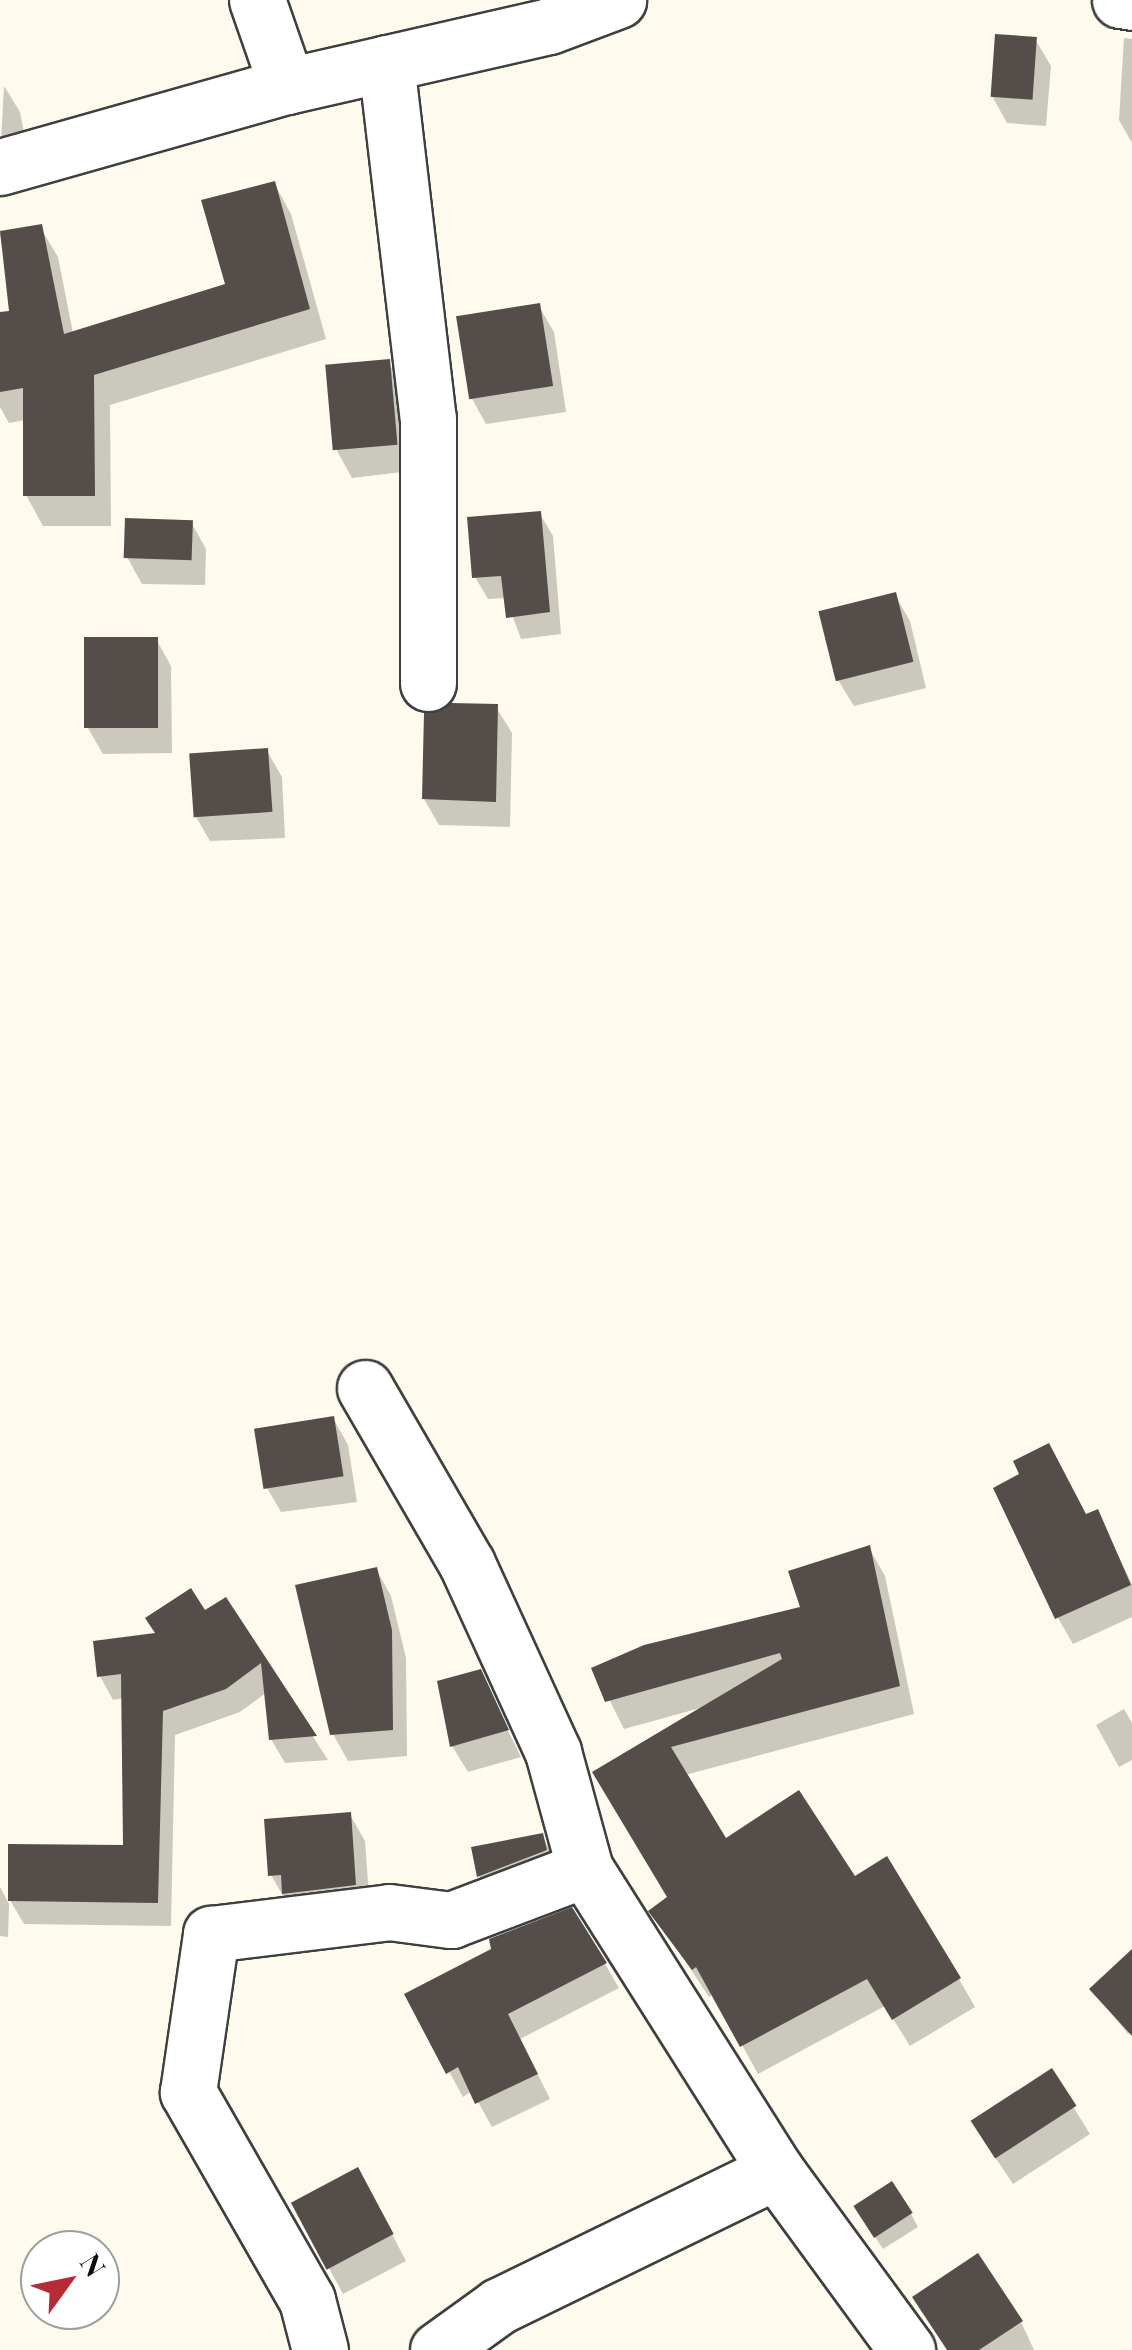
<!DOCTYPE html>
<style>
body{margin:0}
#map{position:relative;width:1132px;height:2350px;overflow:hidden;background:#fefaed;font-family:"Playfair Display",serif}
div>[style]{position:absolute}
.shadow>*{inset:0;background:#0003;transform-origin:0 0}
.building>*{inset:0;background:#554d49;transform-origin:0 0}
.roads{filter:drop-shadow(2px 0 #3f3f3f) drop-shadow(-2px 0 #3f3f3f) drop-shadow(0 2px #3f3f3f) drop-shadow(0 -2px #3f3f3f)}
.minor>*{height:55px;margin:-27.5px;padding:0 27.5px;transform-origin:27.5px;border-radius:27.5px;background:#fff}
span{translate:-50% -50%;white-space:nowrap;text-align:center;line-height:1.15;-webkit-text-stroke:10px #fff;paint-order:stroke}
.north{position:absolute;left:20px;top:2230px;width:100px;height:100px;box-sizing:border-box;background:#fff;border:2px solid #9e9e9e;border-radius:50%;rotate:57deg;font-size:28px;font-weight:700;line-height:40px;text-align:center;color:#0c0c0c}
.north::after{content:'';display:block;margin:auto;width:35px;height:45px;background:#b62b35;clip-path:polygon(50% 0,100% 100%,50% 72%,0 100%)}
</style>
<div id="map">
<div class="shadow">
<i style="clip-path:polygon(1124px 38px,1132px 39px,1132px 143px,1119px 120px)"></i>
<i style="clip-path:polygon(1035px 39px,1051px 66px,1046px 126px,1007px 123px,992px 96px)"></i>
<i style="clip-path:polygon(4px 86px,20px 112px,28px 152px,0 160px)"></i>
<i style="clip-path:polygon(274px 183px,291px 214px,326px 339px,110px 405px,111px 526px,43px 526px,26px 495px,25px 420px,9px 423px,0 407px,0 315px,12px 313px,0 233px,40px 227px,58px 257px,73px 333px,228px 286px)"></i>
<i style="clip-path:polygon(539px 306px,554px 332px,566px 412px,486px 424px,471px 397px)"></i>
<i style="clip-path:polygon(388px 362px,403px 388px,410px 471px,352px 478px,337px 451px)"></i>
<i style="clip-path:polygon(540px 514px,553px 536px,561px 634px,521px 639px,506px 598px,488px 599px,475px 577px)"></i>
<i style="clip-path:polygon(191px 522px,206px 549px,205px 585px,142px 584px,127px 557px)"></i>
<i style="clip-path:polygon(895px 595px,910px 621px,926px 688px,854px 706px,838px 680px)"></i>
<i style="clip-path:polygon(156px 639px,171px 666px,172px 753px,103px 754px,88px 728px)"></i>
<i style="clip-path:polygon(496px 707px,512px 733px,510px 827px,439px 825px,424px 799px)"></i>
<i style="clip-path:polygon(267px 751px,282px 777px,285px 838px,210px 841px,195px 815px)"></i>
<i style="clip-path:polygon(333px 1418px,348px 1445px,357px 1502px,281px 1512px,266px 1486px)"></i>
<i style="clip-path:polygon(1097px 1512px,1132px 1584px,1132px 1617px,1073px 1644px,1058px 1618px,1086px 1517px)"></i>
<i style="clip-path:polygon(869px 1548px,885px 1576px,914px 1714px,685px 1775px,725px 1841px,854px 1879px,959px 1979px,975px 2007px,910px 2046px,885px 2006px,758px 2074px,714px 1994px,709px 1997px,652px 1911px,669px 1898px,595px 1773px,704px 1707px,624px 1729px,594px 1669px,803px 1609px)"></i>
<i style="clip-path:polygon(376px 1569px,391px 1596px,406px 1658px,407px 1756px,348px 1761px,333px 1734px)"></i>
<i style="clip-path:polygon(225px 1600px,328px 1760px,285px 1763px,271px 1739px,267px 1692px,240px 1712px,175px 1735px,171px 1926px,24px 1924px,10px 1900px,126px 1848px,124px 1698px,113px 1700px,100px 1676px)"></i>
<i style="clip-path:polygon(479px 1672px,521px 1757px,468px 1772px,452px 1746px)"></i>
<i style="clip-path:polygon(1124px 1709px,1132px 1723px,1132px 1760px,1119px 1767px,1096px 1725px)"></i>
<i style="clip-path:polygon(350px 1815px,365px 1841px,370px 1910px,286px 1901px,271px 1875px)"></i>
<i style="left:541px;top:1835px;width:31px;height:74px;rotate:59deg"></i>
<i style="clip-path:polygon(0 1887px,9px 1904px,8px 1937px,0 1936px)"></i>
<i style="clip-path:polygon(605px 1964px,619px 1988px,520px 2039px,550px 2099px,492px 2127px,472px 2091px,463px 2097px,407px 1995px)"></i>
<i style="clip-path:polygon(1132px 1986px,1132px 2030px,1128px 2034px,1092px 1989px)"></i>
<i style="clip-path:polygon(1051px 2071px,1090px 2134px,1013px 2184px,989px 2148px)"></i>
<i style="clip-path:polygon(372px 2196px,406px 2261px,343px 2294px,294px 2203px)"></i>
<i style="clip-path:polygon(911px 2214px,918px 2227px,883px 2249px,864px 2220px)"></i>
<i style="clip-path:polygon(1021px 2322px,1034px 2350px,948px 2350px)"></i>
</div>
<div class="building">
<i style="left:995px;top:34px;width:42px;height:63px;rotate:4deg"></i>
<i style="clip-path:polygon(275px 181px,310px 309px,94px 375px,95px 496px,23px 496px,23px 388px,0 392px,0 312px,9px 311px,0 231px,42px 224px,64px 334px,225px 284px,201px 200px)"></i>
<i style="left:540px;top:303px;width:84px;height:85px;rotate:81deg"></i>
<i style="left:390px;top:359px;width:86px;height:65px;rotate:85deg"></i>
<i style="clip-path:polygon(541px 511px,550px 612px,506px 618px,501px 576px,472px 578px,467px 517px)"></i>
<i style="left:125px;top:518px;width:68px;height:40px;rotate:2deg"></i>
<i style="left:896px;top:592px;width:72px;height:80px;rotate:76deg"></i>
<i style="left:84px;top:637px;width:74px;height:91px"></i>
<i style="clip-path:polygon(451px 703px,498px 704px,496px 802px,422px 799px,424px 713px)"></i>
<i style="left:268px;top:748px;width:64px;height:79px;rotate:86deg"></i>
<i style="left:334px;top:1416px;width:61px;height:81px;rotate:81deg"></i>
<i style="clip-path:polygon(1049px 1443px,1086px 1514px,1098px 1509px,1131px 1585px,1055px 1619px,993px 1488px,1019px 1474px,1013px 1461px)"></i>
<i style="clip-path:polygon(870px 1545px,900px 1686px,671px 1747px,726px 1838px,799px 1790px,855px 1876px,887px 1856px,961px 1978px,892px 2020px,867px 1979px,740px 2047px,696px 1967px,692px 1970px,648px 1911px,667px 1897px,592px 1772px,782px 1659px,780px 1653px,605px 1702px,591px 1668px,644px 1645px,800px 1607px,788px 1571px)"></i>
<i style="clip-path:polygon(377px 1567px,392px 1630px,393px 1730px,330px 1735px,295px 1585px)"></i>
<i style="clip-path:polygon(191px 1588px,205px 1610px,226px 1597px,317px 1736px,269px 1740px,261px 1663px,226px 1689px,163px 1711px,158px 1903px,8px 1901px,8px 1844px,123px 1845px,121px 1674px,97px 1677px,93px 1641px,155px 1633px,145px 1618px)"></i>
<i style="clip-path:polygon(481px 1669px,509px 1730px,450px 1747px,437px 1681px)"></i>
<i style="clip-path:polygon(351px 1812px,356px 1885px,282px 1894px,281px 1875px,268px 1876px,264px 1819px)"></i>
<i style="clip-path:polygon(543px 1833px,547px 1850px,477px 1877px,471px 1847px)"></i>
<i style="clip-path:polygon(572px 1907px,607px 1963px,508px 2014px,538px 2074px,475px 2104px,458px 2067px,446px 2074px,404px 1994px,491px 1949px,489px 1939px)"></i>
<i style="clip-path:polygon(1132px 1949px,1132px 2036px,1089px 1989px)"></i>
<i style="left:1052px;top:2068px;width:45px;height:97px;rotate:57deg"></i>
<i style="left:358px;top:2167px;width:76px;height:76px;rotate:62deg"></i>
<i style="left:892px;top:2181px;width:38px;height:46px;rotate:57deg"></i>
<i style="clip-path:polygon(978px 2253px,1023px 2321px,979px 2350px,947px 2350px,912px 2297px)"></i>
</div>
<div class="roads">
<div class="minor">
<i style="left:257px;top:0;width:91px;rotate:70.8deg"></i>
<i style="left:287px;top:86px;width:269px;rotate:-12.9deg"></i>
<i style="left:549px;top:26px;width:74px;rotate:-20.6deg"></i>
<i style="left:1120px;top:0;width:12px;rotate:9deg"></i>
<i style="left:386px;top:63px;width:357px;rotate:83.3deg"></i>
<i style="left:428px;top:418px;width:265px;rotate:90deg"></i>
<i style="left:0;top:167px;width:298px;rotate:-15.8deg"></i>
<i style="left:365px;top:1388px;width:203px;rotate:59.9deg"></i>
<i style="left:467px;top:1564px;width:207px;rotate:65.4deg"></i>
<i style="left:553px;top:1752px;width:121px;rotate:74.7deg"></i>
<i style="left:585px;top:1869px;width:357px;rotate:57.7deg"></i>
<i style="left:776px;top:2171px;width:222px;rotate:53.8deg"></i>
<i style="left:320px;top:2350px;width:52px;rotate:-104.6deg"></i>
<i style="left:307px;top:2300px;width:240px;rotate:-119.8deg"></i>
<i style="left:188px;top:2092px;width:160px;rotate:-81.7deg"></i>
<i style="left:211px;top:1934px;width:179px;rotate:-7deg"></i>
<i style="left:389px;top:1912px;width:63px;rotate:7.4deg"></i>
<i style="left:451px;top:1920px;width:143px;rotate:-20.8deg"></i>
<i style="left:438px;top:2350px;width:75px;rotate:-35.8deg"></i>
<i style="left:499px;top:2306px;width:308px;rotate:-26deg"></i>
</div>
</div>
<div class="north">N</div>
</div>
